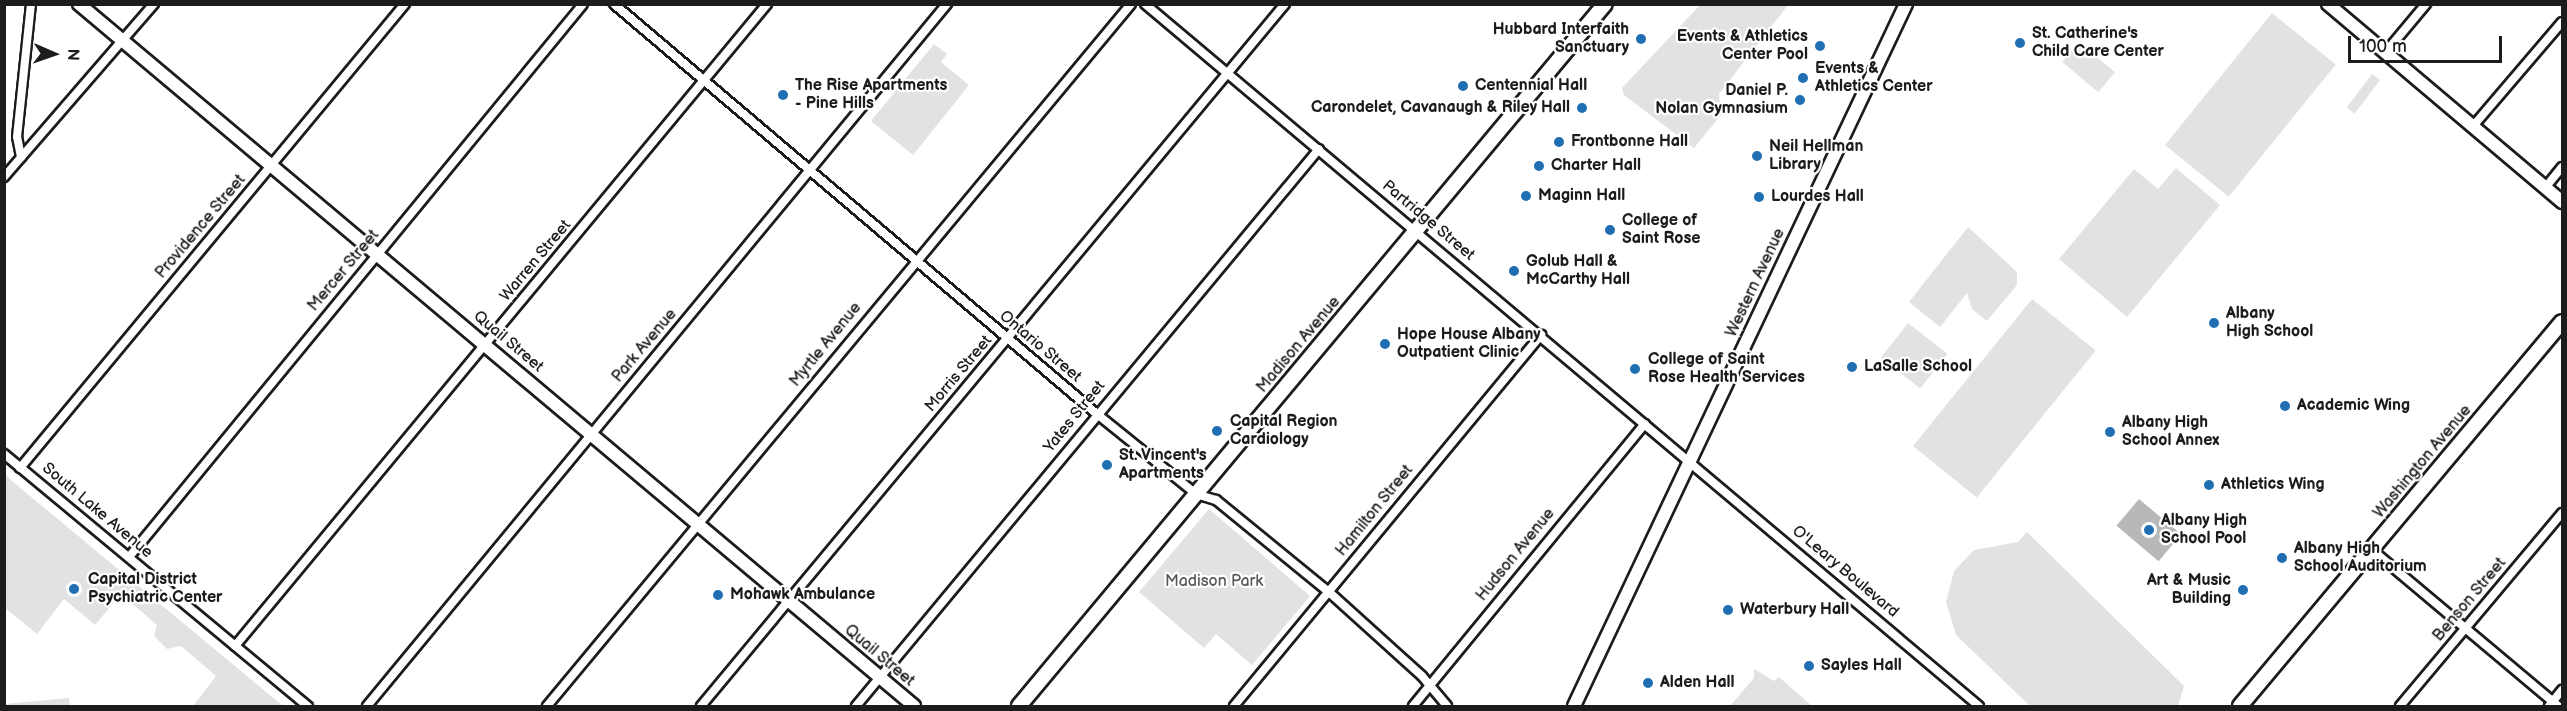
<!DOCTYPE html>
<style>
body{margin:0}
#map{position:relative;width:2567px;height:711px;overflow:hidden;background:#fff;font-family:"Balsamiq Sans",sans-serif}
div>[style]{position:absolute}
.green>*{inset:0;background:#e2e2e2;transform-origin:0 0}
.water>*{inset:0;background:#b8b8b8;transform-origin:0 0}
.roads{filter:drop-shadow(2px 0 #1c1c1c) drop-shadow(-2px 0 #1c1c1c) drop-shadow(0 2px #1c1c1c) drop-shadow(0 -2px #1c1c1c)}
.street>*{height:8px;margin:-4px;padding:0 4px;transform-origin:4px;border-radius:4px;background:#fff}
.secondary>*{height:12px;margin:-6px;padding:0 6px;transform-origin:6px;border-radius:6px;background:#fff}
.primary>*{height:14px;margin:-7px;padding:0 7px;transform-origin:7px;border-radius:7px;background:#fff}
.dots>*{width:16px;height:16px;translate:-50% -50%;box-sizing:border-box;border:3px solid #fff;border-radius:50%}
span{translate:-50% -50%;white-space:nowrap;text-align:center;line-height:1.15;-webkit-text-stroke:4.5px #fff;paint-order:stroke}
.poi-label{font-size:16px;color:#1c1c1c;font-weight:700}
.right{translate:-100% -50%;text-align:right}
.left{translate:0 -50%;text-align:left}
.street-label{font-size:16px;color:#1c1c1c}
.park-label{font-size:16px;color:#575757}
.frame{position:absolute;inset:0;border:6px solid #1c1c1c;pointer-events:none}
.north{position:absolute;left:24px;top:24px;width:60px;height:60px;-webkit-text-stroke:4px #fff;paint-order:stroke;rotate:92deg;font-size:16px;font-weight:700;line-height:24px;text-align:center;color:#1c1c1c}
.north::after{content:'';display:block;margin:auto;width:21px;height:27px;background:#1c1c1c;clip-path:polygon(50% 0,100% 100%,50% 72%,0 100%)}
.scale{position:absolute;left:2348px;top:36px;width:154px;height:27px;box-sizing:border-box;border:3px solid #1c1c1c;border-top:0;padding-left:8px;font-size:18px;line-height:21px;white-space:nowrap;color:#1c1c1c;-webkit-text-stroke:4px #fff;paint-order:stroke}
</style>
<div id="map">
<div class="green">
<i style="clip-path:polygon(1700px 5px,1788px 5px,1719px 94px,1721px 115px,1694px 148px,1624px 95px,1622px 88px)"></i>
<i style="left:2272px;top:13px;width:82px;height:170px;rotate:39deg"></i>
<i style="left:2079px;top:42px;width:47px;height:26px;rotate:40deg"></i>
<i style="clip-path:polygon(934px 44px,947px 54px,941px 62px,969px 85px,913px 155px,871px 121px)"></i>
<i style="left:2372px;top:74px;width:10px;height:42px;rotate:37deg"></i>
<i style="clip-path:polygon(2176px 168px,2220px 205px,2127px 317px,2059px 259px,2134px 169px,2158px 189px)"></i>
<i style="clip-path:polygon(1968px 227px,2017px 272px,2017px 285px,1987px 321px,1972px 309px,1967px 293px,1940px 327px,1909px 302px)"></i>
<i style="left:2032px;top:299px;width:82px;height:189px;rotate:39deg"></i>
<i style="left:1908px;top:323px;width:50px;height:44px;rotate:38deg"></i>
<i style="clip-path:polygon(5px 474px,12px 481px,283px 706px,193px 706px,216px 676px,181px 646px,167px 649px,154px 636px,157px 625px,121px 594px,95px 625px,64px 599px,37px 634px,5px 608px)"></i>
<i style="clip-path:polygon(1209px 509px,1310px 596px,1252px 665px,1216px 634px,1204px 648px,1139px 592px)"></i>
<i style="clip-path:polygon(2027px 532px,2184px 686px,2178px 706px,2030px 706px,1956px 635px,1946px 602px,1954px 571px,1974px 550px,2018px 542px)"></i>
<i style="clip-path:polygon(1754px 669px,1774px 681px,1779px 677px,1812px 706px,1730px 706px,1754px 678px)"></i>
<i style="clip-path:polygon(69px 698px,70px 706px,5px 706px,5px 704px)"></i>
</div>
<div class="water">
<i style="left:2139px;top:499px;width:55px;height:35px;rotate:40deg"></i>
</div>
<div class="roads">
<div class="street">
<i style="left:614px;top:4px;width:634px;rotate:40.33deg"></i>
<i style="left:1097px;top:414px;width:127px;rotate:38.9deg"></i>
<i style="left:1196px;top:494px;width:21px;rotate:17deg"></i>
<i style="left:1216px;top:500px;width:146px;rotate:39.2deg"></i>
<i style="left:1329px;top:592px;width:125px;rotate:42.1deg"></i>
<i style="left:1422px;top:676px;width:39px;rotate:50deg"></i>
<i style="left:1145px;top:4px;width:1090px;rotate:40.09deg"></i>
<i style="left:2385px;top:53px;width:64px;rotate:-50.1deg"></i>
<i style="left:2474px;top:125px;width:135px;rotate:-49.5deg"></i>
<i style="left:21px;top:157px;width:20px;rotate:-101deg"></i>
<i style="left:17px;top:137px;width:134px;rotate:-84deg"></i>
<i style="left:4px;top:177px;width:229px;rotate:-49.1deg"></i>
<i style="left:2545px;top:188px;width:27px;rotate:-51deg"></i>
<i style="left:4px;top:454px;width:395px;rotate:39.7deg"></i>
<i style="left:20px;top:468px;width:603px;rotate:-50.32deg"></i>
<i style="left:2371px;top:549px;width:244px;rotate:40deg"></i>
<i style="left:129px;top:557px;width:715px;rotate:-50.61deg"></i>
<i style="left:235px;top:646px;width:834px;rotate:-50.35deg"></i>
<i style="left:367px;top:706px;width:911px;rotate:-50.44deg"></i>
<i style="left:547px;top:706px;width:913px;rotate:-50.24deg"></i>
<i style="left:701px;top:706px;width:913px;rotate:-50.24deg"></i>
<i style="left:856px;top:706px;width:724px;rotate:-50.27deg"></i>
<i style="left:1234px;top:706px;width:482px;rotate:-50.4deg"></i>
<i style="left:1413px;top:706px;width:365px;rotate:-50.6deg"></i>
<i style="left:2400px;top:706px;width:252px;rotate:-50deg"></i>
<i style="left:2549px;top:706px;width:21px;rotate:-51deg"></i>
</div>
<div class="secondary">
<i style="left:79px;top:4px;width:1091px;rotate:40.05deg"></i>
<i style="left:2328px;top:4px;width:307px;rotate:40.2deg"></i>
<i style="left:1574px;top:706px;width:777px;rotate:-64.69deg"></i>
</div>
<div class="primary">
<i style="left:1019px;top:706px;width:914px;rotate:-50.15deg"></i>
<i style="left:2240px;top:706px;width:501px;rotate:-50.02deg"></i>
</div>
</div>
<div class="dots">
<i style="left:1641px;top:39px;background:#1f6fb2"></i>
<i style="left:2020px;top:43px;background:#1f6fb2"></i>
<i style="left:1820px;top:46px;background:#1f6fb2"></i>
<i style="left:1803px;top:78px;background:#1f6fb2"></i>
<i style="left:1463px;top:86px;background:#1f6fb2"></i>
<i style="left:783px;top:95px;background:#1f6fb2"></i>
<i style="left:1800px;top:100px;background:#1f6fb2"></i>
<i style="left:1582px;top:108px;background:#1f6fb2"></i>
<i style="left:1559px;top:142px;background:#1f6fb2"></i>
<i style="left:1757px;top:156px;background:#1f6fb2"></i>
<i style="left:1539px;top:166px;background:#1f6fb2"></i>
<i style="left:1526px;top:196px;background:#1f6fb2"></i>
<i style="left:1759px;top:197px;background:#1f6fb2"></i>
<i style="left:1610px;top:230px;background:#1f6fb2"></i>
<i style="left:1514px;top:271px;background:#1f6fb2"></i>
<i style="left:2214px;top:323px;background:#1f6fb2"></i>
<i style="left:1385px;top:344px;background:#1f6fb2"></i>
<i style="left:1852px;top:367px;background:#1f6fb2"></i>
<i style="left:1635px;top:369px;background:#1f6fb2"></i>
<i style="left:2285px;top:406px;background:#1f6fb2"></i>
<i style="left:1217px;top:431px;background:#1f6fb2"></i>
<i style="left:2110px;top:432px;background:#1f6fb2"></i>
<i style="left:1107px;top:465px;background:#1f6fb2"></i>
<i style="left:2209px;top:485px;background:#1f6fb2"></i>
<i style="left:2149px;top:530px;background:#1f6fb2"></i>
<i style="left:2282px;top:558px;background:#1f6fb2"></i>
<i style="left:74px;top:589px;background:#1f6fb2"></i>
<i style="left:2243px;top:590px;background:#1f6fb2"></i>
<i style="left:718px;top:595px;background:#1f6fb2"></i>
<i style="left:1728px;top:610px;background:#1f6fb2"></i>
<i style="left:1809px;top:666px;background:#1f6fb2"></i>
<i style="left:1648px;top:683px;background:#1f6fb2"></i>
</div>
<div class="poi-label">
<span class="right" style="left:1629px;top:39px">Hubbard Interfaith<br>Sanctuary</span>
<span class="left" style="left:2032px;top:43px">St. Catherine's<br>Child Care Center</span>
<span class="right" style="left:1808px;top:46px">Events &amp; Athletics<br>Center Pool</span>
<span class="left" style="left:1815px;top:78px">Events &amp;<br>Athletics Center</span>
<span class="left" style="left:795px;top:95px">The Rise Apartments<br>- Pine Hills</span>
<span class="left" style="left:1475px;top:86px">Centennial Hall</span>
<span class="right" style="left:1788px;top:100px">Daniel P.<br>Nolan Gymnasium</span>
<span class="right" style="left:1570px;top:108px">Carondelet, Cavanaugh &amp; Riley Hall</span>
<span class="left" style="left:1571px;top:142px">Frontbonne Hall</span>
<span class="left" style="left:1769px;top:156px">Neil Hellman<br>Library</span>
<span class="left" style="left:1551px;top:166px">Charter Hall</span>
<span class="left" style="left:1538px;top:196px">Maginn Hall</span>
<span class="left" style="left:1771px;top:197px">Lourdes Hall</span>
<span class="left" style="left:1622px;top:230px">College of<br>Saint Rose</span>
<span class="left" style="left:1526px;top:271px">Golub Hall &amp;<br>McCarthy Hall</span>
<span class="left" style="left:2226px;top:323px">Albany<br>High School</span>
<span class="left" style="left:1397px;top:344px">Hope House Albany<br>Outpatient Clinic</span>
<span class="left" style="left:1648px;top:369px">College of Saint<br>Rose Health Services</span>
<span class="left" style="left:1864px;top:367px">LaSalle School</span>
<span class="left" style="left:2297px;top:406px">Academic Wing</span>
<span class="left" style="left:1230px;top:431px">Capital Region<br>Cardiology</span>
<span class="left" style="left:2122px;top:432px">Albany High<br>School Annex</span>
<span class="left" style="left:1119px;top:465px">St. Vincent's<br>Apartments</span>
<span class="left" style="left:2221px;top:485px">Athletics Wing</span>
<span class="left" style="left:2161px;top:530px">Albany High<br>School Pool</span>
<span class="left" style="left:2294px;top:558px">Albany High<br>School Auditorium</span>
<span class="left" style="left:88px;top:589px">Capital District<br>Psychiatric Center</span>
<span class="right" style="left:2231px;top:590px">Art &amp; Music<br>Building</span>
<span class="left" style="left:730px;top:595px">Mohawk Ambulance</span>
<span class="left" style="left:1740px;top:610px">Waterbury Hall</span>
<span class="left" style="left:1821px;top:666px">Sayles Hall</span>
<span class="left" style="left:1660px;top:683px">Alden Hall</span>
</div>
<div class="street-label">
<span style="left:1428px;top:221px;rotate:40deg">Partridge Street</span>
<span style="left:201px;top:227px;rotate:-50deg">Providence Street</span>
<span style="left:536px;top:261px;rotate:-50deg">Warren Street</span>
<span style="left:344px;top:271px;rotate:-50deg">Mercer Street</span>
<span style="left:1756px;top:283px;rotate:-65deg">Western Avenue</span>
<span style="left:508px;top:342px;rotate:40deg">Quail Street</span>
<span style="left:826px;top:345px;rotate:-51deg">Myrtle Avenue</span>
<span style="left:1299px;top:345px;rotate:-50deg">Madison Avenue</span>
<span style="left:645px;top:346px;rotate:-50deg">Park Avenue</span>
<span style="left:1040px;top:347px;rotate:40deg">Ontario Street</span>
<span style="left:959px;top:374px;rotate:-50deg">Morris Street</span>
<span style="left:1075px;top:417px;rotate:-51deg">Yates Street</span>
<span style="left:2423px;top:462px;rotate:-50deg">Washington Avenue</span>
<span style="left:97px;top:511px;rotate:40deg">South Lake Avenue</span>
<span style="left:1375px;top:511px;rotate:-51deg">Hamilton Street</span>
<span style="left:1516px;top:555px;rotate:-51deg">Hudson Avenue</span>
<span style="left:1845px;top:572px;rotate:40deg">O'Leary Boulevard</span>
<span style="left:2470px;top:600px;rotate:-50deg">Benson Street</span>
<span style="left:879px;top:656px;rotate:40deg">Quail Street</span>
</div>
<div class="park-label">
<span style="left:1214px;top:582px">Madison Park</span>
</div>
<div class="frame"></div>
<div class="north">N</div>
<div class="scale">100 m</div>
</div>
